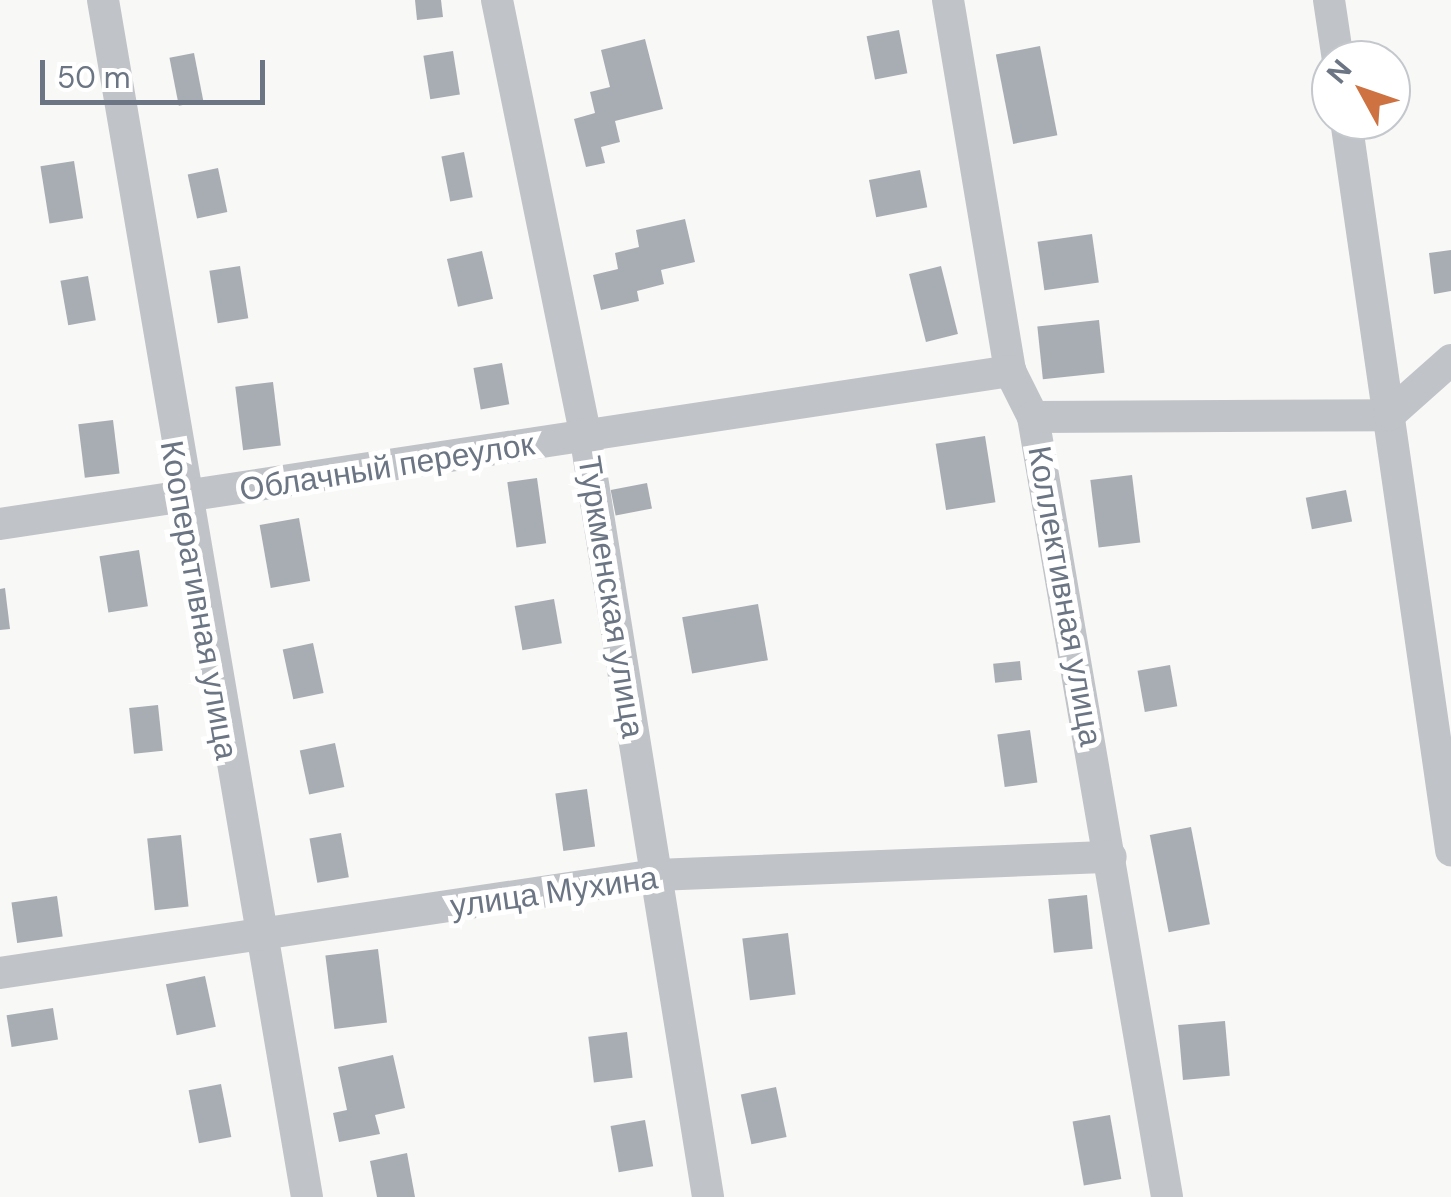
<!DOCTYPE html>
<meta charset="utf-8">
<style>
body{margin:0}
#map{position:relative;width:1451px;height:1197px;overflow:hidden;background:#f8f8f6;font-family:"DM Sans",sans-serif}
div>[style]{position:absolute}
.building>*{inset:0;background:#a8adb4;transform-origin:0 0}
.minor>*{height:32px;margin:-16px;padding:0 16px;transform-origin:16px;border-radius:16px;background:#c0c3c7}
span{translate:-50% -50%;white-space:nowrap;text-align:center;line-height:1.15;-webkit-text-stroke:10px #fff;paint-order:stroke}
.street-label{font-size:32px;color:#6b7583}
.north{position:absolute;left:1311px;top:40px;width:100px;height:100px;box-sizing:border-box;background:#fff;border:2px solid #c4c8cd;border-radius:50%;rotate:310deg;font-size:28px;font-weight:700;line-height:40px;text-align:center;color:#6b7583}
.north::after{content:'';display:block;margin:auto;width:35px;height:45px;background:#cd7240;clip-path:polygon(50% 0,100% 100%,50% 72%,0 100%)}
.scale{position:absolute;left:40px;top:60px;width:225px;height:45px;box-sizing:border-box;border:5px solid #6b7583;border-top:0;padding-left:12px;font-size:30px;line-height:35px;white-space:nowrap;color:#6b7583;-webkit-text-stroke:8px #fff;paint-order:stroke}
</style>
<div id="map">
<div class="building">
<i style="clip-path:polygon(415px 0,441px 0,443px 17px,417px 20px)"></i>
<i style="left:899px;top:30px;width:44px;height:33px;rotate:79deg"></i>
<i style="clip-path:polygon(645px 39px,663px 109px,615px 121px,620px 142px,601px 147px,605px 163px,586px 167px,574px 119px,595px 113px,590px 92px,610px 87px,601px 50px)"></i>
<i style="left:1040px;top:46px;width:91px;height:45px;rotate:79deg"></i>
<i style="left:453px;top:51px;width:44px;height:30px;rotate:81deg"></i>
<i style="left:194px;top:53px;width:49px;height:25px;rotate:79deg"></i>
<i style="left:464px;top:152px;width:46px;height:23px;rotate:79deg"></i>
<i style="left:74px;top:161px;width:58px;height:34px;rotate:81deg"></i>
<i style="left:218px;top:168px;width:45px;height:31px;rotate:78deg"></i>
<i style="left:920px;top:170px;width:38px;height:52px;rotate:79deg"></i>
<i style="clip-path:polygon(685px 219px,695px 262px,661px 270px,664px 284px,637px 291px,639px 301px,601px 310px,593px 275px,618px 269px,615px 253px,639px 247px,636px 230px)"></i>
<i style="left:1092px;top:234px;width:49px;height:55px;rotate:82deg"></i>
<i style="clip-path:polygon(1451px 250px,1451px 291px,1434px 294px,1429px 253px)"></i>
<i style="left:482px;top:251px;width:49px;height:36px;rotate:77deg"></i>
<i style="left:240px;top:266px;width:53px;height:31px;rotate:81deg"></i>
<i style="left:941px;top:266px;width:70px;height:33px;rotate:76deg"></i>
<i style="left:88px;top:276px;width:45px;height:28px;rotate:80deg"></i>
<i style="left:1099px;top:320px;width:53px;height:62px;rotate:84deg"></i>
<i style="left:502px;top:363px;width:42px;height:29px;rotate:80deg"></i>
<i style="left:273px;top:382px;width:64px;height:38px;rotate:83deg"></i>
<i style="left:113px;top:420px;width:54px;height:35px;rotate:83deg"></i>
<i style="left:985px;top:436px;width:67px;height:50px;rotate:81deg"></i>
<i style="left:1132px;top:475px;width:68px;height:42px;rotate:83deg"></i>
<i style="left:537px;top:478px;width:66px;height:30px;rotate:82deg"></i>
<i style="left:647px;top:483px;width:26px;height:37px;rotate:79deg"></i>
<i style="left:1346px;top:490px;width:32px;height:41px;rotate:79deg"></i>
<i style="left:299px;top:518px;width:64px;height:40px;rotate:80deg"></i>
<i style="left:139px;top:550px;width:57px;height:40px;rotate:81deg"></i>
<i style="clip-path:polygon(5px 588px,10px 629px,0 630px,0 589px)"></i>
<i style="left:554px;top:599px;width:45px;height:40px;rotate:80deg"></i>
<i style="left:758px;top:604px;width:57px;height:77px;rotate:80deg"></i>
<i style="left:313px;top:643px;width:51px;height:31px;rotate:78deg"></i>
<i style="left:1020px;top:661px;width:19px;height:27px;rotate:84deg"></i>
<i style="left:1170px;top:665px;width:42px;height:33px;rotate:80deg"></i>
<i style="left:158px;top:705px;width:46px;height:29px;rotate:84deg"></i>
<i style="left:1030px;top:730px;width:53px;height:33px;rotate:82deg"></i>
<i style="left:335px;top:743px;width:45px;height:36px;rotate:78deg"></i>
<i style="left:587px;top:789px;width:58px;height:32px;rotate:82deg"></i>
<i style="left:1191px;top:827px;width:99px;height:42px;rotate:79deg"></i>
<i style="left:341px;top:833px;width:45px;height:32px;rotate:80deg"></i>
<i style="left:181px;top:835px;width:72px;height:34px;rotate:84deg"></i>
<i style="left:1087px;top:895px;width:54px;height:39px;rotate:84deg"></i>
<i style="left:57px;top:896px;width:41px;height:46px;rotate:82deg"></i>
<i style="left:788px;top:933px;width:62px;height:46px;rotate:83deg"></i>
<i style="left:378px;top:949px;width:74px;height:53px;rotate:83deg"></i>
<i style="left:205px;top:976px;width:52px;height:40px;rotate:78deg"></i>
<i style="left:53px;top:1008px;width:32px;height:47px;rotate:81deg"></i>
<i style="left:1225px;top:1021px;width:55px;height:47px;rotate:85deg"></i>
<i style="left:627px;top:1032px;width:46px;height:39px;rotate:83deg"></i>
<i style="clip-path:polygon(393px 1055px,405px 1108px,375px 1115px,380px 1134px,339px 1142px,333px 1113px,347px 1110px,338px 1067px)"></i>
<i style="left:221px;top:1084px;width:54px;height:33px;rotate:79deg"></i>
<i style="left:776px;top:1087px;width:51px;height:36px;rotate:78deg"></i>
<i style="left:1110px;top:1115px;width:65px;height:38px;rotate:80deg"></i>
<i style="left:645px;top:1120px;width:47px;height:35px;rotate:80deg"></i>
<i style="clip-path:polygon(407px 1153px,415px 1197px,377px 1197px,370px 1161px)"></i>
</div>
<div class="minor">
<i style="left:103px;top:0;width:1214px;rotate:80.33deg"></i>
<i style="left:497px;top:0;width:443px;rotate:78.5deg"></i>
<i style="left:585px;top:434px;width:773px;rotate:80.84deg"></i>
<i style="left:948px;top:0;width:376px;rotate:80.5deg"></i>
<i style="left:1010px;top:371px;width:51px;rotate:63.4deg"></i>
<i style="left:1033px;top:417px;width:791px;rotate:80.25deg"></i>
<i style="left:1329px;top:0;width:61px;rotate:81.5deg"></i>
<i style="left:1346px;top:120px;width:738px;rotate:81.81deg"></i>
<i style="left:1033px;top:417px;width:356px;rotate:-0.3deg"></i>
<i style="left:1389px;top:415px;width:83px;rotate:-41.6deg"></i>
<i style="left:0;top:524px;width:1022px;rotate:-8.61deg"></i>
<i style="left:0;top:973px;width:663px;rotate:-8.5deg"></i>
<i style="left:656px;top:875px;width:455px;rotate:-2.3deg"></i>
</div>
<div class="street-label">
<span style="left:387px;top:467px;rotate:-9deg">Облачный переулок</span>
<span style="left:1065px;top:596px;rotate:80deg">Коллективная улица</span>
<span style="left:611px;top:597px;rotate:81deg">Туркменская улица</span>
<span style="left:199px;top:600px;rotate:80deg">Кооперативная улица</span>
<span style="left:554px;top:892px;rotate:-8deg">улица Мухина</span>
</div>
<div class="north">N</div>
<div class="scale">50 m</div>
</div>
